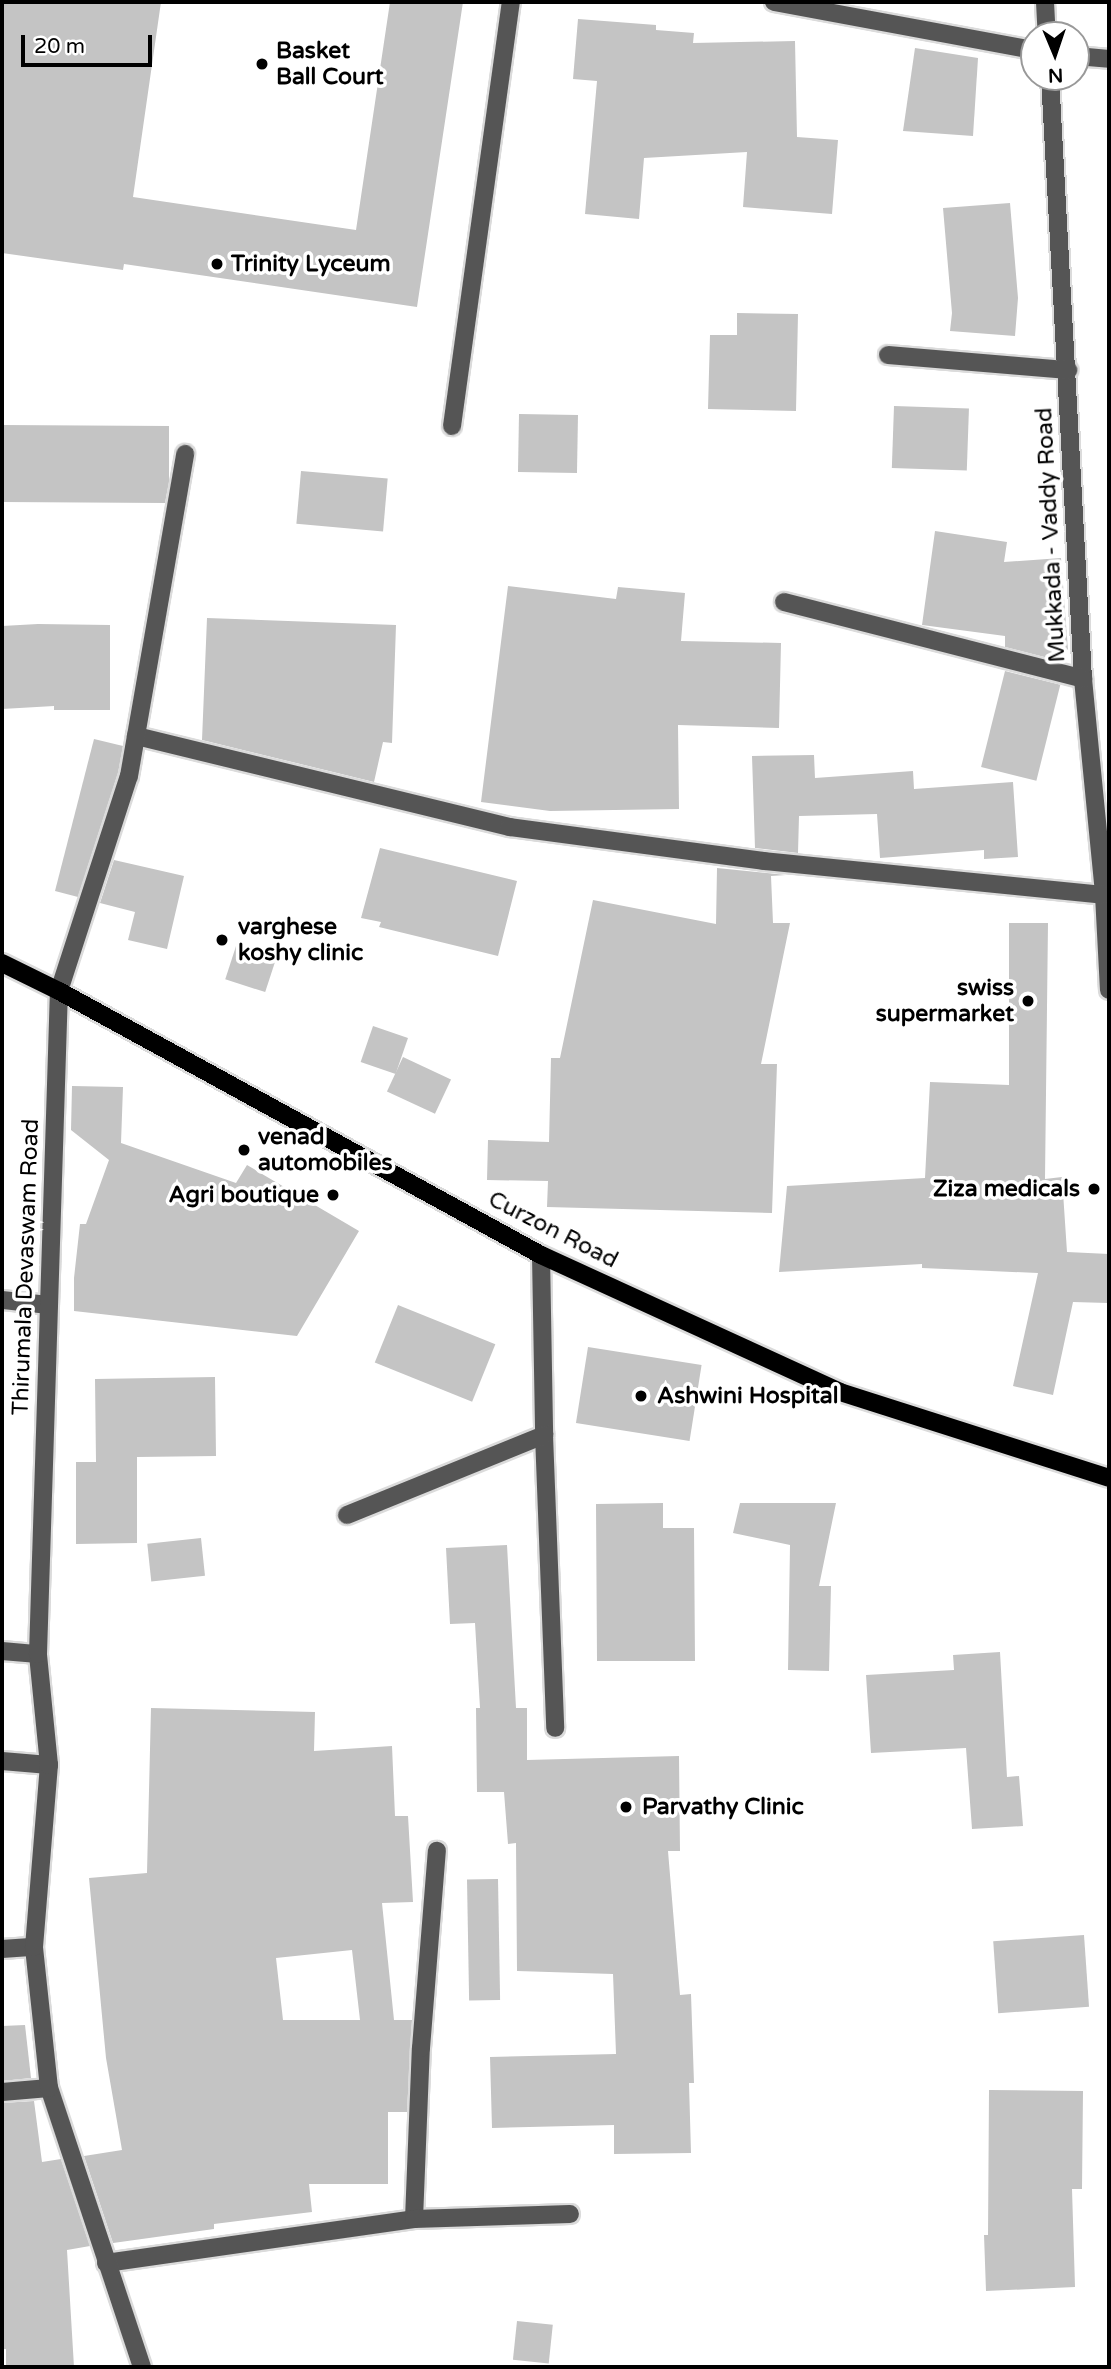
<!DOCTYPE html>
<style>
body{margin:0}
#map{position:relative;width:1111px;height:2369px;overflow:hidden;background:#fff;font-family:"Varela Round",sans-serif}
div>[style]{position:absolute}
.building>*{inset:0;background:#c4c4c4;transform-origin:0 0}
.roads{filter:drop-shadow(2px 0 #dbdbdb) drop-shadow(-2px 0 #dbdbdb) drop-shadow(0 2px #dbdbdb) drop-shadow(0 -2px #dbdbdb)}
.minor>*{height:18px;margin:-9px;padding:0 9px;transform-origin:9px;border-radius:9px;background:#555}
.major>*{height:18px;margin:-9px;padding:0 9px;transform-origin:9px;border-radius:9px;background:#000}
.dots>*{width:19px;height:19px;translate:-50% -50%;box-sizing:border-box;border:4px solid #fff;border-radius:50%}
span{translate:-50% -50%;white-space:nowrap;text-align:center;line-height:1.15;-webkit-text-stroke:7px #fff;paint-order:stroke}
.poi-label{font-size:23px;color:#000;font-weight:700}
.left{translate:0 -50%;text-align:left}
.right{translate:-100% -50%;text-align:right}
.street-label{font-size:23px;color:#000}
.frame{position:absolute;inset:0;border:4px solid #000;pointer-events:none}
.north{position:absolute;left:1020px;top:21px;width:70px;height:70px;box-sizing:border-box;background:#fff;border:2px solid #999;border-radius:50%;rotate:178deg;font-size:19px;font-weight:700;line-height:28px;text-align:center;color:#000}
.north::after{content:'';display:block;margin:auto;width:24px;height:32px;background:#000;clip-path:polygon(50% 0,100% 100%,50% 72%,0 100%)}
.scale{position:absolute;left:21px;top:35px;width:131px;height:32px;box-sizing:border-box;border:4px solid #000;border-top:0;padding-left:9px;font-size:21px;line-height:24px;white-space:nowrap;color:#000;-webkit-text-stroke:5px #fff;paint-order:stroke}
</style>
<div id="map">
<div class="building">
<i style="clip-path:polygon(2px 2px,161px 2px,133px 197px,356px 230px,390px 2px,463px 2px,417px 307px,124px 264px,123px 270px,2px 253px)"></i>
<i style="clip-path:polygon(578px 19px,656px 25px,656px 30px,694px 33px,693px 43px,795px 41px,797px 137px,838px 140px,832px 214px,743px 207px,747px 152px,644px 158px,639px 219px,585px 214px,597px 81px,573px 79px)"></i>
<i style="clip-path:polygon(915px 48px,978px 58px,973px 136px,903px 131px)"></i>
<i style="clip-path:polygon(1010px 203px,1018px 298px,1015px 336px,950px 331px,952px 313px,943px 208px)"></i>
<i style="clip-path:polygon(737px 313px,798px 314px,796px 411px,708px 409px,710px 335px,737px 335px)"></i>
<i style="left:894px;top:406px;width:75px;height:62px;rotate:2deg"></i>
<i style="left:519px;top:414px;width:59px;height:58px;rotate:1deg"></i>
<i style="clip-path:polygon(2px 425px,169px 426px,169px 482px,165px 503px,2px 502px)"></i>
<i style="left:301px;top:471px;width:87px;height:53px;rotate:5deg"></i>
<i style="clip-path:polygon(935px 531px,1007px 542px,1004px 562px,1061px 558px,1068px 650px,1060px 650px,1060px 661px,1005px 647px,1005px 636px,922px 625px)"></i>
<i style="clip-path:polygon(508px 586px,616px 599px,618px 587px,685px 593px,681px 641px,781px 643px,779px 728px,678px 725px,679px 809px,550px 811px,481px 802px)"></i>
<i style="clip-path:polygon(207px 618px,396px 625px,392px 743px,383px 742px,374px 782px,202px 740px)"></i>
<i style="clip-path:polygon(38px 624px,110px 625px,110px 710px,54px 710px,54px 706px,2px 709px,2px 626px)"></i>
<i style="left:1005px;top:671px;width:57px;height:99px;rotate:14deg"></i>
<i style="clip-path:polygon(94px 739px,123px 746px,118px 773px,78px 897px,55px 891px)"></i>
<i style="clip-path:polygon(814px 755px,815px 778px,913px 771px,914px 789px,1013px 782px,1018px 857px,984px 859px,984px 850px,880px 858px,877px 814px,799px 816px,798px 853px,755px 848px,752px 756px)"></i>
<i style="clip-path:polygon(380px 848px,517px 881px,498px 956px,379px 927px,381px 922px,361px 918px)"></i>
<i style="clip-path:polygon(114px 860px,184px 876px,167px 949px,128px 940px,135px 912px,100px 903px)"></i>
<i style="clip-path:polygon(717px 868px,786px 875px,771px 876px,773px 923px,790px 923px,761px 1064px,777px 1064px,772px 1213px,547px 1207px,548px 1181px,487px 1180px,488px 1140px,549px 1142px,551px 1058px,560px 1058px,593px 900px,716px 924px)"></i>
<i style="clip-path:polygon(1009px 923px,1048px 923px,1045px 1179px,1062px 1177px,1067px 1252px,1109px 1254px,1108px 1303px,1073px 1302px,1053px 1395px,1013px 1386px,1038px 1273px,922px 1268px,922px 1264px,779px 1272px,787px 1186px,925px 1178px,930px 1082px,1009px 1085px)"></i>
<i style="left:237px;top:943px;width:42px;height:38px;rotate:18deg"></i>
<i style="left:373px;top:1026px;width:37px;height:38px;rotate:19deg"></i>
<i style="left:403px;top:1057px;width:53px;height:38px;rotate:25deg"></i>
<i style="clip-path:polygon(72px 1086px,123px 1087px,121px 1143px,236px 1183px,247px 1165px,359px 1231px,297px 1336px,74px 1311px,74px 1278px,80px 1224px,86px 1224px,109px 1160px,71px 1130px)"></i>
<i style="left:398px;top:1305px;width:105px;height:62px;rotate:22deg"></i>
<i style="left:588px;top:1347px;width:115px;height:77px;rotate:9deg"></i>
<i style="clip-path:polygon(215px 1377px,216px 1456px,137px 1457px,137px 1543px,76px 1544px,76px 1462px,96px 1462px,95px 1379px)"></i>
<i style="clip-path:polygon(663px 1503px,663px 1528px,694px 1528px,695px 1661px,597px 1661px,596px 1504px)"></i>
<i style="clip-path:polygon(740px 1503px,836px 1503px,819px 1586px,831px 1586px,829px 1671px,788px 1670px,790px 1545px,733px 1533px)"></i>
<i style="left:201px;top:1538px;width:38px;height:54px;rotate:84deg"></i>
<i style="clip-path:polygon(507px 1545px,516px 1708px,527px 1708px,527px 1760px,679px 1756px,680px 1851px,668px 1851px,680px 1995px,691px 1994px,694px 2083px,689px 2083px,691px 2153px,614px 2154px,614px 2125px,492px 2128px,490px 2057px,616px 2054px,613px 1974px,517px 1971px,516px 1843px,508px 1844px,504px 1792px,477px 1792px,476px 1708px,480px 1708px,475px 1623px,450px 1624px,446px 1548px)"></i>
<i style="clip-path:polygon(1000px 1652px,1007px 1777px,1019px 1776px,1023px 1826px,972px 1829px,966px 1748px,871px 1753px,866px 1675px,954px 1670px,953px 1655px)"></i>
<i style="clip-path:polygon(evenodd,151px 1708px,315px 1712px,314px 1751px,392px 1746px,395px 1816px,408px 1816px,413px 1902px,382px 1903px,394px 2020px,412px 2020px,407px 2112px,388px 2112px,388px 2184px,309px 2184px,312px 2212px,214px 2224px,214px 2229px,113px 2243px,84px 2156px,122px 2150px,106px 2058px,89px 1878px,147px 1873px,151px 1708px,352px 1950px,360px 2020px,283px 2020px,276px 1958px,352px 1950px)"></i>
<i style="left:498px;top:1879px;width:121px;height:31px;rotate:89deg"></i>
<i style="left:1084px;top:1935px;width:72px;height:91px;rotate:86deg"></i>
<i style="clip-path:polygon(25px 2025px,31px 2078px,2px 2081px,2px 2026px)"></i>
<i style="clip-path:polygon(989px 2090px,1083px 2091px,1082px 2189px,1072px 2189px,1075px 2287px,986px 2291px,984px 2235px,988px 2235px)"></i>
<i style="clip-path:polygon(34px 2101px,42px 2162px,61px 2159px,90px 2246px,67px 2250px,74px 2367px,6px 2367px,6px 2349px,2px 2349px,2px 2103px)"></i>
<i style="left:517px;top:2321px;width:36px;height:39px;rotate:6deg"></i>
</div>
<div class="roads">
<div class="minor">
<i style="left:774px;top:2px;width:264px;rotate:10.5deg"></i>
<i style="left:1045px;top:2px;width:33px;rotate:87deg"></i>
<i style="left:1076px;top:56px;width:33px;rotate:5deg"></i>
<i style="left:1050px;top:77px;width:603px;rotate:86.86deg"></i>
<i style="left:1083px;top:679px;width:217px;rotate:84.4deg"></i>
<i style="left:1104px;top:895px;width:95px;rotate:87deg"></i>
<i style="left:888px;top:355px;width:181px;rotate:4.8deg"></i>
<i style="left:452px;top:426px;width:428px;rotate:-82.1deg"></i>
<i style="left:784px;top:602px;width:309px;rotate:14.4deg"></i>
<i style="left:136px;top:736px;width:385px;rotate:13.7deg"></i>
<i style="left:510px;top:827px;width:256px;rotate:7.6deg"></i>
<i style="left:764px;top:861px;width:342px;rotate:5.7deg"></i>
<i style="left:541px;top:1255px;width:180px;rotate:89deg"></i>
<i style="left:544px;top:1435px;width:293px;rotate:87.8deg"></i>
<i style="left:2px;top:1300px;width:47px;rotate:6.1deg"></i>
<i style="left:347px;top:1515px;width:213px;rotate:-22.1deg"></i>
<i style="left:2px;top:1651px;width:36px;rotate:5deg"></i>
<i style="left:2px;top:1761px;width:47px;rotate:4.9deg"></i>
<i style="left:2px;top:1949px;width:32px;rotate:-4deg"></i>
<i style="left:2px;top:2092px;width:47px;rotate:-4.9deg"></i>
<i style="left:414px;top:2219px;width:171px;rotate:-87.7deg"></i>
<i style="left:421px;top:2048px;width:198px;rotate:-85.4deg"></i>
<i style="left:106px;top:2263px;width:311px;rotate:-8.1deg"></i>
<i style="left:414px;top:2219px;width:156px;rotate:-1.8deg"></i>
<i style="left:142px;top:2367px;width:294px;rotate:-108.4deg"></i>
<i style="left:49px;top:2088px;width:142px;rotate:-96.1deg"></i>
<i style="left:34px;top:1947px;width:183px;rotate:-85.3deg"></i>
<i style="left:49px;top:1765px;width:112px;rotate:-95.7deg"></i>
<i style="left:38px;top:1654px;width:663px;rotate:-88.19deg"></i>
<i style="left:59px;top:991px;width:226px;rotate:-72deg"></i>
<i style="left:129px;top:776px;width:327px;rotate:-80.1deg"></i>
</div>
<div class="major">
<i style="left:2px;top:963px;width:64px;rotate:26.2deg"></i>
<i style="left:59px;top:991px;width:550px;rotate:28.71deg"></i>
<i style="left:541px;top:1255px;width:329px;rotate:24.6deg"></i>
<i style="left:840px;top:1392px;width:282px;rotate:17.7deg"></i>
</div>
</div>
<div class="dots">
<i style="left:262px;top:64px;background:#000"></i>
<i style="left:217px;top:264px;background:#000"></i>
<i style="left:222px;top:940px;background:#000"></i>
<i style="left:1028px;top:1001px;background:#000"></i>
<i style="left:244px;top:1150px;background:#000"></i>
<i style="left:1094px;top:1189px;background:#000"></i>
<i style="left:333px;top:1195px;background:#000"></i>
<i style="left:641px;top:1396px;background:#000"></i>
<i style="left:626px;top:1807px;background:#000"></i>
</div>
<div class="poi-label">
<span class="left" style="left:276px;top:64px">Basket<br>Ball Court</span>
<span class="left" style="left:231px;top:264px">Trinity Lyceum</span>
<span class="left" style="left:238px;top:940px">varghese<br>koshy clinic</span>
<span class="right" style="left:1014px;top:1001px">swiss<br>supermarket</span>
<span class="left" style="left:258px;top:1150px">venad<br>automobiles</span>
<span class="right" style="left:1080px;top:1189px">Ziza medicals</span>
<span class="right" style="left:319px;top:1195px">Agri boutique</span>
<span class="left" style="left:657px;top:1396px">Ashwini Hospital</span>
<span class="left" style="left:642px;top:1807px">Parvathy Clinic</span>
</div>
<div class="street-label">
<span style="left:1051px;top:535px;rotate:-93deg">Mukkada - Vaddy Road</span>
<span style="left:553px;top:1230px;rotate:27deg">Curzon Road</span>
<span style="left:26px;top:1267px;rotate:-88deg">Thirumala Devaswam Road</span>
</div>
<div class="frame"></div>
<div class="north">N</div>
<div class="scale">20 m</div>
</div>
